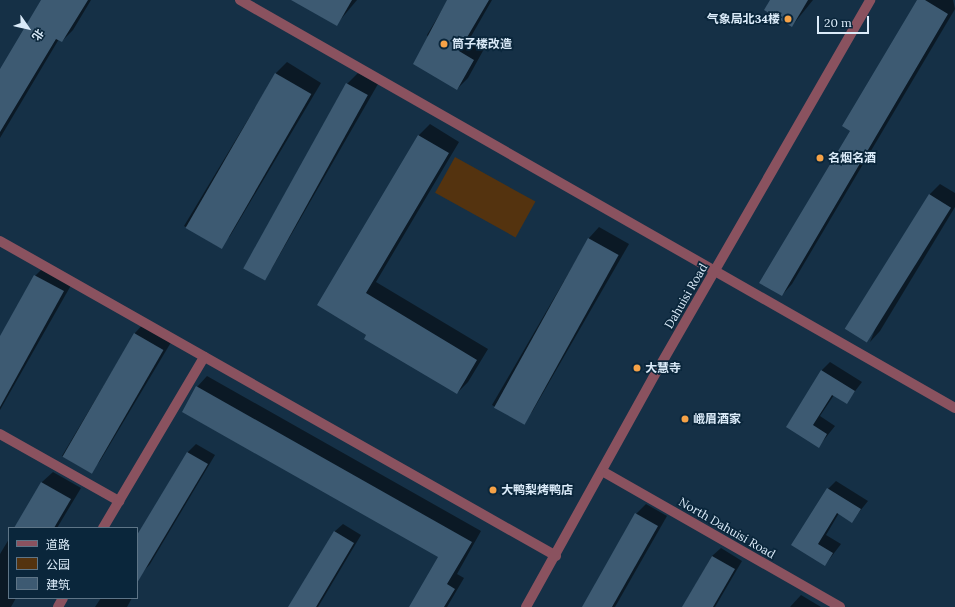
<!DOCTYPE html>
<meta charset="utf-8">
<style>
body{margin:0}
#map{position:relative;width:955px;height:607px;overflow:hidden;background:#153046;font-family:Lora,"Noto Sans SC",serif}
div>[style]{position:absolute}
.green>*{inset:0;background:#54330f;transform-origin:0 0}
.shadow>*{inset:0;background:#0007}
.building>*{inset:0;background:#3d5a72;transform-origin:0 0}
.minor>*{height:10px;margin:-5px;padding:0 5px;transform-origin:5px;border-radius:5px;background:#8a525f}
.dots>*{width:11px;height:11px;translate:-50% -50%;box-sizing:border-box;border:2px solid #0a263b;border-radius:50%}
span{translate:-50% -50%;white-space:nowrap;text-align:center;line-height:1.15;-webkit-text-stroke:3.5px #0a263b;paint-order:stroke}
.poi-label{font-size:12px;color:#dbebf9;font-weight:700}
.right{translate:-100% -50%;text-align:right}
.left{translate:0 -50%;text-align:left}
.street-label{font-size:12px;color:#dbebf9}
.legend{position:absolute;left:8px;top:527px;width:130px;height:72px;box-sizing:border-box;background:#0a263b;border:1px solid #5e7587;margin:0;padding:5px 7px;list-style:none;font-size:12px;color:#dbebf9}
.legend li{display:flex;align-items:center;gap:8px;height:20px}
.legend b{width:20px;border:1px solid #5e7587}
.north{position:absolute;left:8px;top:8px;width:40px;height:40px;-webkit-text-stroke:3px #0a263b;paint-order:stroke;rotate:124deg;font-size:11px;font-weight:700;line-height:16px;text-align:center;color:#dbebf9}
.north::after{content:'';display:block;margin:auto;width:14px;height:18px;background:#dbebf9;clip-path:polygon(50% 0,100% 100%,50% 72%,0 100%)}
.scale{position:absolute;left:817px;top:16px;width:52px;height:18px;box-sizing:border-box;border:2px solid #dbebf9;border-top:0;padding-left:5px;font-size:12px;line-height:14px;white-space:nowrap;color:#dbebf9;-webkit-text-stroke:3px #0a263b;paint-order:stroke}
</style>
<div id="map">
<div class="green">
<i style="left:455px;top:157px;width:92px;height:41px;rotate:29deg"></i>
</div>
<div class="shadow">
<i style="clip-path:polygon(43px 0,91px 0,73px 30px,62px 41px,59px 39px,0 138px,0 71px)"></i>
<i style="clip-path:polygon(295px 0,357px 0,336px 25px)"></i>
<i style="clip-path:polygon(448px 0,492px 0,469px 40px,484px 49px,468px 78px,457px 89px,427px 35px)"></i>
<i style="clip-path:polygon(771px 0,813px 0,792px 26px)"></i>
<i style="clip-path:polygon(918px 0,953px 0,955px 9px,792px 284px,782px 295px,852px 131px)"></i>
<i style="clip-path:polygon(287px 62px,321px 83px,230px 236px,219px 247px,184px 226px,276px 73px)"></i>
<i style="clip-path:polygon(358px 73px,378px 84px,272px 268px,261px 278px,347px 84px)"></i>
<i style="clip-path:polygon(430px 124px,459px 142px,376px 282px,488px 349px,468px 382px,457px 393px,319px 305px,419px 135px)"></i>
<i style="clip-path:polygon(940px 184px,955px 193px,955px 207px,880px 331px,870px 342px,929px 195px)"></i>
<i style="clip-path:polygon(599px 227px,629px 244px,532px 412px,521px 422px,492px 405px,589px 238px)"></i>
<i style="clip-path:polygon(46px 265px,74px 280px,0 410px,0 338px,35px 276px)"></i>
<i style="clip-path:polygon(145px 322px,173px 339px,100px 461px,90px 472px,62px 456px,135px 333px)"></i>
<i style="clip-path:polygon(830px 362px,862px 382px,846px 403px,834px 395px,820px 416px,835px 426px,819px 446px,787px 426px,822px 370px)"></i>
<i style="clip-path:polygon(207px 376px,481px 531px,457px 574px,464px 578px,447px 607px,410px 607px,440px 557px,183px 412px,197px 387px)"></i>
<i style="clip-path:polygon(196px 444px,215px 455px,150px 564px,142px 573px,137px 570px,137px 537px,188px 452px)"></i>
<i style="clip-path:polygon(53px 472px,81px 488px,57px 528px,15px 528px,42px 482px)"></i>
<i style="clip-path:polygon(836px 481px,868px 501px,852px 521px,839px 513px,826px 535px,841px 544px,825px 565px,792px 545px,828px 489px)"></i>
<i style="clip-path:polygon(646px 504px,667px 516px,615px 607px,583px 607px,636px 514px)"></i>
<i style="clip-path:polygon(343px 524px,361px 535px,318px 607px,290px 607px,334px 532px)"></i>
<i style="clip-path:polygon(9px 539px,9px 598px,16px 598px,11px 607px,0 607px,0 554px)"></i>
<i style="clip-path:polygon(721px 548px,742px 561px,715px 607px,683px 607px,712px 556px)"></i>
<i style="clip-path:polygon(801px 595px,821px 607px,790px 607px)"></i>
<i style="clip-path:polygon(101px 598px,132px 598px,127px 607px,95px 607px)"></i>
</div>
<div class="building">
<i style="clip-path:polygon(41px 0,88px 0,62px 42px,56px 39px,0 132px,0 69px)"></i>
<i style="clip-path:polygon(291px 0,352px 0,337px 26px)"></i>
<i style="clip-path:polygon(447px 0,489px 0,459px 51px,474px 60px,457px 90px,413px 64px)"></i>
<i style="clip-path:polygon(770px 0,808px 0,792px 27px,764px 10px)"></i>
<i style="clip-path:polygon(917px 0,925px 0,948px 14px,782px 296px,759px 283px,850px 131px,842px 126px)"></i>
<i style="left:275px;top:73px;width:42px;height:179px;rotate:30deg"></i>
<i style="left:346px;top:83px;width:25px;height:212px;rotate:29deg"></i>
<i style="clip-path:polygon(418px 135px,449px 153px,366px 293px,477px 360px,457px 394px,364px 339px,366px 335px,317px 305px)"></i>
<i style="left:929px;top:194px;width:26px;height:159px;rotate:32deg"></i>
<i style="left:588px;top:238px;width:35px;height:194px;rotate:29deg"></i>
<i style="clip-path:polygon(34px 275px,64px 291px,0 407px,0 336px)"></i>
<i style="left:134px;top:333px;width:34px;height:143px;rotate:30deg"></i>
<i style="clip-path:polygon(821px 370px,855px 391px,847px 404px,832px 395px,813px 425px,827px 434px,819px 448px,786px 427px)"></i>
<i style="clip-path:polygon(196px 386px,472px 542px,447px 584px,455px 589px,444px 607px,409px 607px,438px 557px,182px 412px)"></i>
<i style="clip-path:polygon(187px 452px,208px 464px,137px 583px,137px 535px)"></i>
<i style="clip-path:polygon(41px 482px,71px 499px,54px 528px,14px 528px)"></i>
<i style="clip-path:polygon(827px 488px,861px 509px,852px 523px,837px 513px,818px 544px,833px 553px,825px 566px,791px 545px)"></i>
<i style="clip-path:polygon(635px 513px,658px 526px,612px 607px,582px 607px)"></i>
<i style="clip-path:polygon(334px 531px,354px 543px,316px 607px,288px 607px)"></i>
<i style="clip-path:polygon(712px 556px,735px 569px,713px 607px,682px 607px)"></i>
</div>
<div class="minor">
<i style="left:240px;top:0;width:823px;rotate:29.71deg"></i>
<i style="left:0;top:241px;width:639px;rotate:29.53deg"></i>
<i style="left:0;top:434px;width:137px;rotate:29.4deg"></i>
<i style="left:602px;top:471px;width:274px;rotate:29.7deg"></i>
<i style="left:103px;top:528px;width:199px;rotate:-59.4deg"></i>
<i style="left:58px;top:607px;width:10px;rotate:-61deg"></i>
<i style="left:526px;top:607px;width:270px;rotate:-61deg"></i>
<i style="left:657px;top:371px;width:428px;rotate:-60.1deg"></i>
</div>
<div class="dots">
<i style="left:788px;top:19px;background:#f6a247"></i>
<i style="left:444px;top:44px;background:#f6a247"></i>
<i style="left:820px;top:158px;background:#f6a247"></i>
<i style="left:637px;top:368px;background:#f6a247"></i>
<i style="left:685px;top:419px;background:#f6a247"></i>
<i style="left:493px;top:490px;background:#f6a247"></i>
</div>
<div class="poi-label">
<span class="right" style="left:780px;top:19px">气象局北34楼</span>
<span class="left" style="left:452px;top:44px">筒子楼改造</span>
<span class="left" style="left:828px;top:158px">名烟名酒</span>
<span class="left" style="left:645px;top:368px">大慧寺</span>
<span class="left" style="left:693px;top:419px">峨眉酒家</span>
<span class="left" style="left:501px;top:490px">大鸭梨烤鸭店</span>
</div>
<div class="street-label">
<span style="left:686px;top:296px;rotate:-60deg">Dahuisi Road</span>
<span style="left:727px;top:528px;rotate:30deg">North Dahuisi Road</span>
</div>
<ul class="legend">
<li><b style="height:5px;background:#8a525f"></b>道路</li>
<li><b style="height:11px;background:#54330f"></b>公园</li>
<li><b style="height:11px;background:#3d5a72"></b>建筑</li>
</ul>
<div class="north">北</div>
<div class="scale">20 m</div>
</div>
